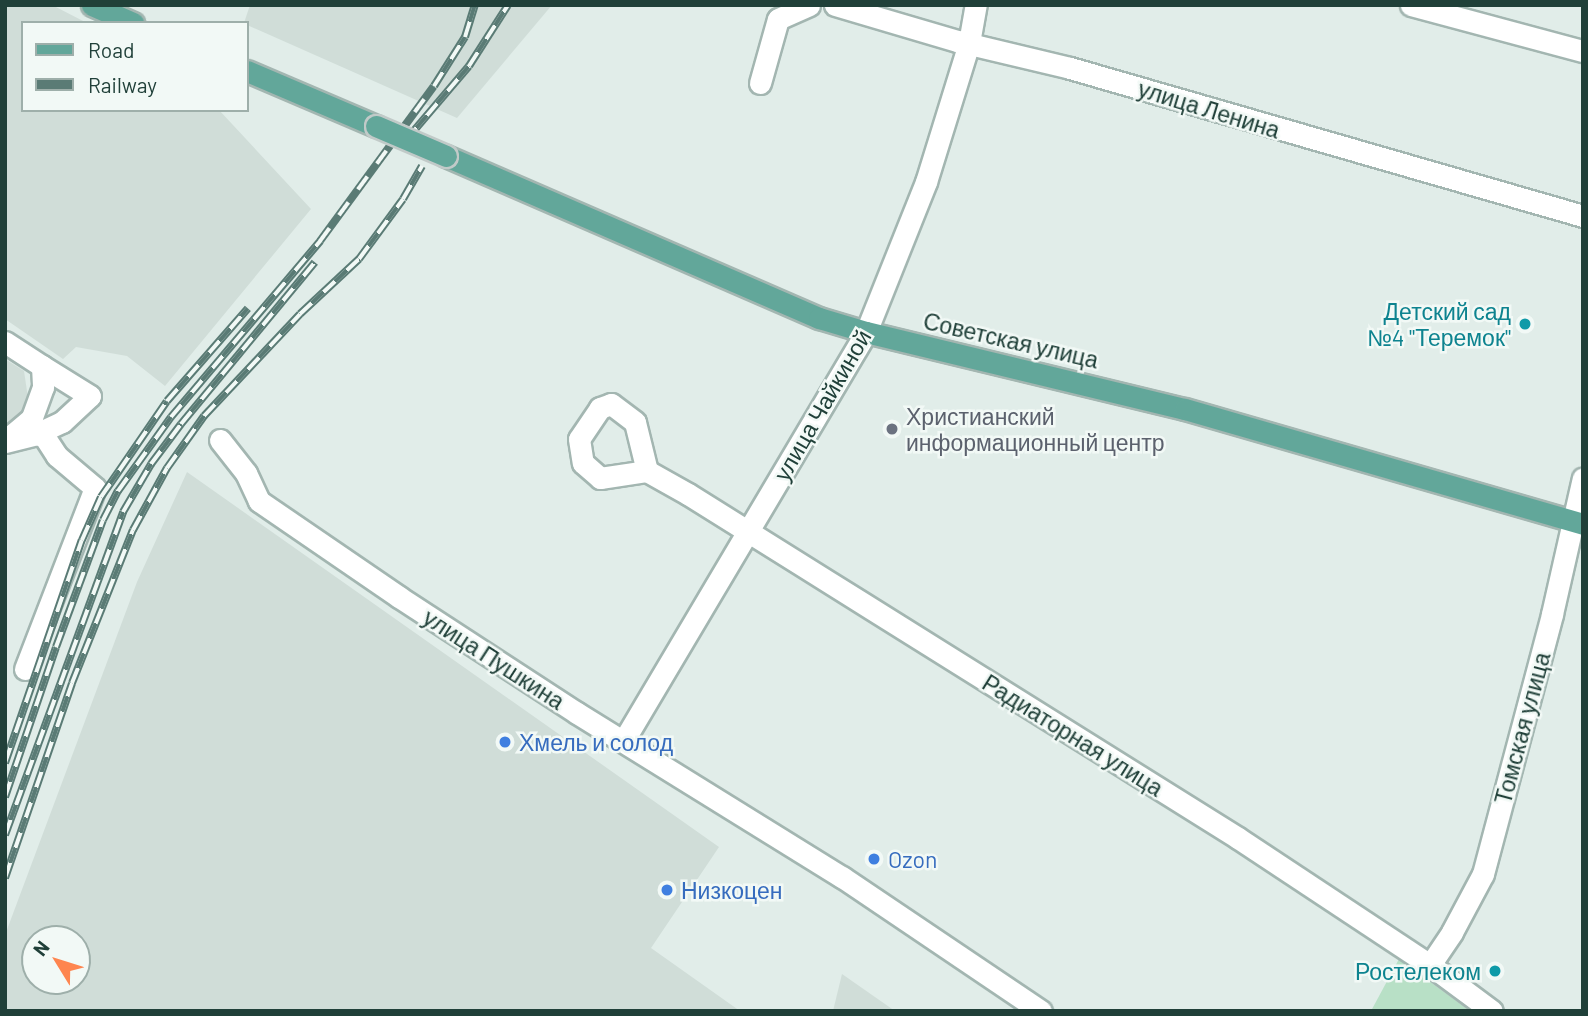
<!DOCTYPE html>
<meta charset="utf-8">
<style>
body{margin:0}
#map{position:relative;width:1588px;height:1016px;overflow:hidden;background:#e1ede9;font-family:Barlow,sans-serif}
div>[style]{position:absolute}
.built>*{inset:0;background:#d0ddd8}
.green>*{inset:0;background:#b8e0c6}
.roads{filter:drop-shadow(2px 0 #a3b6b1) drop-shadow(-2px 0 #a3b6b1) drop-shadow(0 2px #a3b6b1) drop-shadow(0 -2px #a3b6b1)}
.minor>*{height:21px;margin:-10.5px;padding:0 10.5px;transform-origin:10.5px;border-radius:10.5px;background:#fff}
.major>*{height:21px;margin:-10.5px;padding:0 10.5px;transform-origin:10.5px;border-radius:10.5px;background:#62a79a}
.rail>*{height:8px;margin-top:-4px;transform-origin:0;background:repeating-linear-gradient(90deg,#f2f9f6 0 16px,#5a7b75 0 32px);box-sizing:border-box;border-block:2px solid #5a7b75}
.bridges{filter:drop-shadow(2px 0 #c1cac8) drop-shadow(-2px 0 #c1cac8) drop-shadow(0 2px #c1cac8) drop-shadow(0 -2px #c1cac8)}
.major-bridge>*{height:21px;margin:-10.5px;padding:0 10.5px;transform-origin:10.5px;border-radius:10.5px;background:#62a79a}
.dots>*{width:19px;height:19px;translate:-50% -50%;box-sizing:border-box;border:4px solid #f2f9f6;border-radius:50%}
span{translate:-50% -50%;white-space:nowrap;text-align:center;line-height:1.15;-webkit-text-stroke:5px #f2f9f6;paint-order:stroke}
.street-label{font-size:23px;color:#204039}
.culture-label{font-size:23px;color:#0d838f}
.right{translate:-100% -50%;text-align:right}
.worship-label{font-size:23px;color:#5b616d}
.left{translate:0 -50%;text-align:left}
.shop-label{font-size:23px;color:#366cbe}
.frame{position:absolute;inset:0;border:7px solid #204039;pointer-events:none}
.legend{position:absolute;left:21px;top:21px;width:228px;height:91px;box-sizing:border-box;background:#f2f9f6;border:2px solid #9eafaa;margin:0;padding:9px 12px;list-style:none;font-size:21px;color:#204039}
.legend li{display:flex;align-items:center;gap:14px;height:35px}
.legend b{width:35px;border:2px solid #9eafaa}
.north{position:absolute;left:21px;top:925px;width:70px;height:70px;box-sizing:border-box;background:#f2f9f6;border:2px solid #9eafaa;border-radius:50%;rotate:308deg;font-size:19px;font-weight:700;line-height:28px;text-align:center;color:#204039}
.north::after{content:'';display:block;margin:auto;width:24px;height:32px;background:#fe854f;clip-path:polygon(50% 0,100% 100%,50% 72%,0 100%)}
</style>
<div id="map">
<div class="built">
<i style="clip-path:polygon(5px 5px,52px 5px,87px 23px,23px 23px,23px 110px,219px 110px,311px 209px,165px 386px,127px 356px,76px 347px,63px 359px,5px 319px)"></i>
<i style="clip-path:polygon(250px 5px,552px 5px,457px 118px,247px 25px,244px 23px)"></i>
<i style="clip-path:polygon(5px 359px,24px 371px,28px 398px,26px 409px,5px 430px)"></i>
<i style="clip-path:polygon(evenodd,187px 472px,719px 847px,651px 948px,740px 1011px,5px 1011px,5px 935px,137px 582px,187px 472px,77px 939px,77px 981px,35px 981px,35px 939px,77px 939px)"></i>
<i style="clip-path:polygon(842px 974px,895px 1011px,833px 1011px)"></i>
</div>
<div class="green">
<i style="clip-path:polygon(1399px 959px,1470px 1011px,1371px 1011px)"></i>
</div>
<div class="roads">
<div class="minor">
<i style="left:835px;top:5px;width:127px;rotate:16.4deg"></i>
<i style="left:957px;top:41px;width:116px;rotate:13.4deg"></i>
<i style="left:1070px;top:68px;width:534px;rotate:16.09deg"></i>
<i style="left:1411px;top:5px;width:178px;rotate:15deg"></i>
<i style="left:760px;top:83px;width:66px;rotate:-74.3deg"></i>
<i style="left:778px;top:19px;width:34px;rotate:-24deg"></i>
<i style="left:5px;top:342px;width:44px;rotate:33deg"></i>
<i style="left:42px;top:366px;width:21px;rotate:87deg"></i>
<i style="left:43px;top:387px;width:33px;rotate:110deg"></i>
<i style="left:32px;top:418px;width:33px;rotate:140deg"></i>
<i style="left:220px;top:440px;width:42px;rotate:51.8deg"></i>
<i style="left:246px;top:473px;width:31px;rotate:65deg"></i>
<i style="left:259px;top:501px;width:170px;rotate:34.4deg"></i>
<i style="left:399px;top:597px;width:212px;rotate:33.1deg"></i>
<i style="left:577px;top:713px;width:312px;rotate:31.8deg"></i>
<i style="left:842px;top:877px;width:240px;rotate:34deg"></i>
<i style="left:5px;top:442px;width:32px;rotate:-14deg"></i>
<i style="left:36px;top:434px;width:29px;rotate:-25deg"></i>
<i style="left:62px;top:422px;width:38px;rotate:-43deg"></i>
<i style="left:90px;top:396px;width:57px;rotate:-148deg"></i>
<i style="left:647px;top:471px;width:50px;rotate:-103.8deg"></i>
<i style="left:635px;top:422px;width:30px;rotate:-143deg"></i>
<i style="left:611px;top:404px;width:12px;rotate:160deg"></i>
<i style="left:600px;top:408px;width:37px;rotate:124deg"></i>
<i style="left:579px;top:439px;width:24px;rotate:81deg"></i>
<i style="left:583px;top:463px;width:23px;rotate:41deg"></i>
<i style="left:600px;top:478px;width:48px;rotate:-8.5deg"></i>
<i style="left:647px;top:471px;width:47px;rotate:29.3deg"></i>
<i style="left:688px;top:494px;width:649px;rotate:32.02deg"></i>
<i style="left:1238px;top:838px;width:230px;rotate:33.5deg"></i>
<i style="left:1430px;top:965px;width:77px;rotate:36.6deg"></i>
<i style="left:25px;top:669px;width:194px;rotate:-68.9deg"></i>
<i style="left:95px;top:488px;width:50px;rotate:-139.9deg"></i>
<i style="left:57px;top:456px;width:24px;rotate:-123deg"></i>
<i style="left:44px;top:436px;width:8px;rotate:-166deg"></i>
<i style="left:624px;top:740px;width:474px;rotate:-59.3deg"></i>
<i style="left:866px;top:332px;width:162px;rotate:-68.2deg"></i>
<i style="left:926px;top:182px;width:145px;rotate:-72.8deg"></i>
<i style="left:969px;top:43px;width:39px;rotate:-80deg"></i>
<i style="left:1430px;top:965px;width:40px;rotate:-56deg"></i>
<i style="left:1452px;top:932px;width:66px;rotate:-61.9deg"></i>
<i style="left:1483px;top:874px;width:269px;rotate:-75.1deg"></i>
<i style="left:1552px;top:614px;width:139px;rotate:-77.2deg"></i>
</div>
<div class="major">
<i style="left:92px;top:5px;width:45px;rotate:23.7deg"></i>
<i style="left:247px;top:71px;width:140px;rotate:23.1deg"></i>
<i style="left:446px;top:156px;width:407px;rotate:23.5deg"></i>
<i style="left:819px;top:318px;width:49px;rotate:16.6deg"></i>
<i style="left:866px;top:332px;width:328px;rotate:13.6deg"></i>
<i style="left:1185px;top:409px;width:414px;rotate:16.1deg"></i>
</div>
</div>
<div class="rail">
<i style="left:406px;top:140px;width:97px;rotate:-49.6deg"></i>
<i style="left:469px;top:66px;width:72px;rotate:-57.4deg"></i>
<i style="left:5px;top:763px;width:236px;rotate:-71deg"></i>
<i style="left:82px;top:540px;width:47px;rotate:-66.2deg"></i>
<i style="left:101px;top:497px;width:116px;rotate:-55.5deg"></i>
<i style="left:167px;top:401px;width:123px;rotate:-48.9deg"></i>
<i style="left:5px;top:797px;width:158px;rotate:-71.2deg"></i>
<i style="left:56px;top:647px;width:135px;rotate:-69.7deg"></i>
<i style="left:103px;top:520px;width:33px;rotate:-63deg"></i>
<i style="left:118px;top:491px;width:91px;rotate:-54.4deg"></i>
<i style="left:171px;top:417px;width:231px;rotate:-49.7deg"></i>
<i style="left:320px;top:241px;width:192px;rotate:-53.7deg"></i>
<i style="left:434px;top:86px;width:58px;rotate:-57.7deg"></i>
<i style="left:465px;top:37px;width:34px;rotate:-73deg"></i>
<i style="left:5px;top:835px;width:344px;rotate:-69.9deg"></i>
<i style="left:123px;top:512px;width:56px;rotate:-59.7deg"></i>
<i style="left:151px;top:464px;width:50px;rotate:-53.1deg"></i>
<i style="left:181px;top:424px;width:210px;rotate:-50.4deg"></i>
<i style="left:5px;top:878px;width:206px;rotate:-71deg"></i>
<i style="left:72px;top:683px;width:165px;rotate:-68.3deg"></i>
<i style="left:133px;top:530px;width:71px;rotate:-61.3deg"></i>
<i style="left:167px;top:468px;width:64px;rotate:-54.6deg"></i>
<i style="left:204px;top:416px;width:140px;rotate:-46.7deg"></i>
<i style="left:300px;top:314px;width:81px;rotate:-43deg"></i>
<i style="left:359px;top:259px;width:74px;rotate:-53.7deg"></i>
<i style="left:403px;top:199px;width:38px;rotate:-60deg"></i>
</div>
<div class="bridges">
<div class="major-bridge">
<i style="left:376px;top:126px;width:76px;rotate:23.2deg"></i>
</div>
</div>
<div class="dots">
<i style="left:1525px;top:324px;background:#0f9aa8"></i>
<i style="left:892px;top:429px;background:#6b7280"></i>
<i style="left:505px;top:742px;background:#3f7fe0"></i>
<i style="left:874px;top:859px;background:#3f7fe0"></i>
<i style="left:667px;top:890px;background:#3f7fe0"></i>
<i style="left:1495px;top:971px;background:#0f9aa8"></i>
</div>
<div class="street-label">
<span style="left:1209px;top:109px;rotate:17deg">улица Ленина</span>
<span style="left:1011px;top:340px;rotate:13deg">Советская улица</span>
<span style="left:822px;top:405px;rotate:-60deg">улица Чайкиной</span>
<span style="left:494px;top:659px;rotate:33deg">улица Пушкина</span>
<span style="left:1522px;top:728px;rotate:-75deg">Томская улица</span>
<span style="left:1073px;top:735px;rotate:32deg">Радиаторная улица</span>
</div>
<div class="culture-label">
<span class="right" style="left:1511px;top:324px">Детский сад<br>№4 "Теремок"</span>
<span class="right" style="left:1481px;top:971px">Ростелеком</span>
</div>
<div class="worship-label">
<span class="left" style="left:906px;top:429px">Христианский<br>информационный центр</span>
</div>
<div class="shop-label">
<span class="left" style="left:519px;top:742px">Хмель и солод</span>
<span class="left" style="left:888px;top:859px">Ozon</span>
<span class="left" style="left:681px;top:890px">Низкоцен</span>
</div>
<div class="frame"></div>
<ul class="legend">
<li><b style="height:9px;background:#62a79a"></b>Road</li>
<li><b style="height:9px;background:#5a7b75"></b>Railway</li>
</ul>
<div class="north">N</div>
</div>
